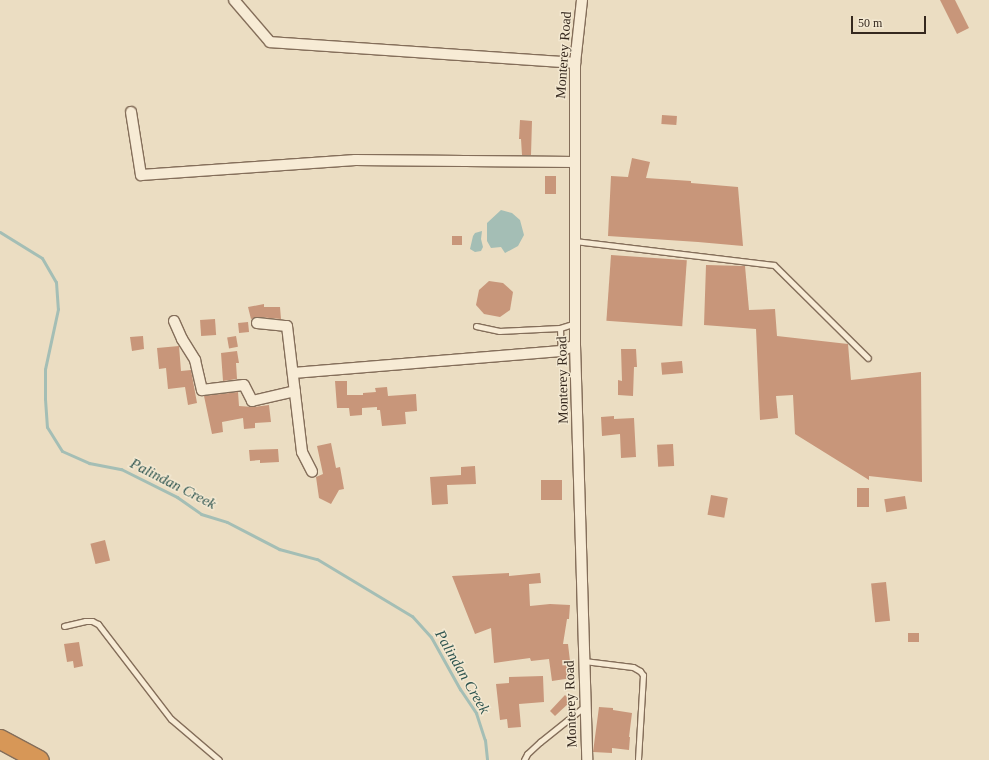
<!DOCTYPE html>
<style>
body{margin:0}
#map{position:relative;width:989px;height:760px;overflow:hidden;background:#ebddc2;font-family:"Times New Roman",serif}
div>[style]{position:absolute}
.water>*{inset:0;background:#a4beb5}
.stream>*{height:3px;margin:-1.5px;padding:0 1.5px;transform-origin:1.5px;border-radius:1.5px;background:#a4beb5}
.building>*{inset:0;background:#c8967a;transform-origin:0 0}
.roads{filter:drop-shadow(1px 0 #846e5a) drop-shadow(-1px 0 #846e5a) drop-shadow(0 1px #846e5a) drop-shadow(0 -1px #846e5a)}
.service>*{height:5px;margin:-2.5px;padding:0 2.5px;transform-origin:2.5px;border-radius:2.5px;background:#f7ebd5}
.minor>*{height:10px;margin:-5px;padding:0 5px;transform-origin:5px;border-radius:5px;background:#f7ebd5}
.motorway>*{height:19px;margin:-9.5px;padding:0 9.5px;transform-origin:9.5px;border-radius:9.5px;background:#d79757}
span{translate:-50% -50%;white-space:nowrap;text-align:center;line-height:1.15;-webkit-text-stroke:3px #f3e8d1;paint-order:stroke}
.street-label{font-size:14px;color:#35281e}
.water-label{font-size:15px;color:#2e544f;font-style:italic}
.scale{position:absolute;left:851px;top:16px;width:75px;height:18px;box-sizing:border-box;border:2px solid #35281e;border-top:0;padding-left:5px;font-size:12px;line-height:14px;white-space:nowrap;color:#35281e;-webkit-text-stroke:3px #f3e8d1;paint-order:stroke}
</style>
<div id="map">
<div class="water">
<i style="clip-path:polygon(501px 210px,512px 213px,520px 220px,524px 235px,518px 246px,505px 253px,501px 247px,491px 248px,487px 241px,487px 223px)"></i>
<i style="clip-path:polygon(482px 231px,481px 239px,483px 247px,481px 251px,475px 252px,470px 249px,473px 236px,475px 233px)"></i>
</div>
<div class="stream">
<i style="left:0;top:232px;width:49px;rotate:31.8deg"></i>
<i style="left:42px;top:258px;width:28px;rotate:60deg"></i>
<i style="left:56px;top:282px;width:27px;rotate:86deg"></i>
<i style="left:58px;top:309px;width:61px;rotate:102.2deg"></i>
<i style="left:45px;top:369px;width:30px;rotate:90deg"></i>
<i style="left:45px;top:399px;width:28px;rotate:86deg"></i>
<i style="left:47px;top:427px;width:28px;rotate:58deg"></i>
<i style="left:62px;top:451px;width:30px;rotate:24deg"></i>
<i style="left:89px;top:463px;width:33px;rotate:11deg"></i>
<i style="left:121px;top:469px;width:63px;rotate:26.6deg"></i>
<i style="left:177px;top:497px;width:29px;rotate:35deg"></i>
<i style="left:201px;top:514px;width:27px;rotate:17deg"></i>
<i style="left:227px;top:522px;width:59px;rotate:27.4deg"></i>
<i style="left:279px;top:549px;width:39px;rotate:15deg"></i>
<i style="left:317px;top:559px;width:111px;rotate:31deg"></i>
<i style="left:412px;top:616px;width:28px;rotate:48deg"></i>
<i style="left:431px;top:637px;width:60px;rotate:60.9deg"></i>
<i style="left:460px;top:689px;width:29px;rotate:56deg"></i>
<i style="left:476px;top:713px;width:28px;rotate:72deg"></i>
<i style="left:485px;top:740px;width:20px;rotate:84deg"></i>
</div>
<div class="building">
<i style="clip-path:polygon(940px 0,955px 0,969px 28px,957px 34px)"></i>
<i style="left:662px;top:115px;width:15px;height:9px;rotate:4deg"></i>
<i style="clip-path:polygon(520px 120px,532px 121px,531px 155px,522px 155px,521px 139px,519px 139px)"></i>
<i style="clip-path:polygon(632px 158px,650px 162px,646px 178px,691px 181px,691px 183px,738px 187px,743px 246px,698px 242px,608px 236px,611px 176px,628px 177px)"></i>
<i style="left:545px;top:176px;width:11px;height:18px"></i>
<i style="left:452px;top:236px;width:10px;height:9px"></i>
<i style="left:611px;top:255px;width:76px;height:66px;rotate:4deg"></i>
<i style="clip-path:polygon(706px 265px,745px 266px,749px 310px,775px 309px,777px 336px,848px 344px,851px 380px,921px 372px,922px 482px,869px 476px,869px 480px,795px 434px,793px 395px,776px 396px,778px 418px,760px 420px,756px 329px,704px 325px)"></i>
<i style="clip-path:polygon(489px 281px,503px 283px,513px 292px,510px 310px,500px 317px,484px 314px,476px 305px,479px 290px)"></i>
<i style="clip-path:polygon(264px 304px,264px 307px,280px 307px,281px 319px,258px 317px,251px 319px,248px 307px)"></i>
<i style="left:215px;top:319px;width:16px;height:15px;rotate:86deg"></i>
<i style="left:248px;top:322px;width:10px;height:10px;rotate:84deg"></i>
<i style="clip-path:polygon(143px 336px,144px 349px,132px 351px,130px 337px)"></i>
<i style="left:236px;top:336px;width:11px;height:9px;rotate:80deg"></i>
<i style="clip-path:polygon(179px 346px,181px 371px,191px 370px,197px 403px,188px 405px,185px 387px,168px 389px,166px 368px,159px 369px,157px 348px)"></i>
<i style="clip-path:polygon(621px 349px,636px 349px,637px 367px,634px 367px,633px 396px,618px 395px,618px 380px,622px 381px)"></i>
<i style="clip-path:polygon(237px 351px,239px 363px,236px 363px,237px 379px,223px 381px,221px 353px)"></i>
<i style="left:682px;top:361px;width:12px;height:21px;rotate:85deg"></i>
<i style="clip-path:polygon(335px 381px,347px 381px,347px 395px,363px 395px,363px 393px,376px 392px,375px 388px,387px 387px,388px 396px,416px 394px,417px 411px,405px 412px,406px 424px,382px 426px,380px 410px,377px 410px,377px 407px,362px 408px,362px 415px,350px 416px,349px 408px,337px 408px)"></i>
<i style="clip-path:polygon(238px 392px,239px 406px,253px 407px,269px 405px,271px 422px,255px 423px,255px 428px,244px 429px,243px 418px,222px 422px,223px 432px,212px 434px,204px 396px)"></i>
<i style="clip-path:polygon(614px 416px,614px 419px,634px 418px,636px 457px,621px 458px,620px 434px,602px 436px,601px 417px)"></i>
<i style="clip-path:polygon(331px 443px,336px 468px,340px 467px,344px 489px,339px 490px,331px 504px,319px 498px,316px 477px,323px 474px,317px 446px)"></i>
<i style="left:673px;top:444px;width:22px;height:16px;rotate:87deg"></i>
<i style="clip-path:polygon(278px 449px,279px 462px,260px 463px,260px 460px,250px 461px,249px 450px)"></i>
<i style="clip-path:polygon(475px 466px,476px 484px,447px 485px,448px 504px,432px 505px,430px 477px,461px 475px,461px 467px)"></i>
<i style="left:541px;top:480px;width:21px;height:20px"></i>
<i style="left:857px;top:488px;width:12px;height:19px"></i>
<i style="left:711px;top:495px;width:17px;height:20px;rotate:10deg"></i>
<i style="left:905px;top:496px;width:13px;height:21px;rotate:81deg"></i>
<i style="left:105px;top:540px;width:21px;height:15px;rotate:76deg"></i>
<i style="clip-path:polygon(509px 573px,509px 576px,540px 573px,541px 583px,529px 584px,530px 606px,550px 604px,570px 605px,569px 619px,567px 619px,563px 644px,568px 644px,572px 678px,552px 681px,549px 659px,531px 661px,530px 658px,494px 663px,491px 628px,475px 634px,452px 576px)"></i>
<i style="left:886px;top:582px;width:39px;height:15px;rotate:84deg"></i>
<i style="left:919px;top:633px;width:9px;height:11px;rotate:90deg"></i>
<i style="clip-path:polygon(79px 642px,83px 666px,74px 668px,73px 661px,67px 662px,64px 644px)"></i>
<i style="clip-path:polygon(543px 676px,544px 702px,519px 704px,521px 727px,508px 728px,507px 719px,500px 720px,496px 684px,509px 683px,509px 677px)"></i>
<i style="clip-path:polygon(565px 695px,571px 701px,555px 716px,550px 711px)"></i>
<i style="clip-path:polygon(599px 707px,613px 708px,613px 710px,632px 713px,629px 737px,630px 737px,629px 750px,612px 748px,612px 753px,593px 752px)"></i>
</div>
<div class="roads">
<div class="service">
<i style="left:575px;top:241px;width:200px;rotate:6.9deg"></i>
<i style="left:774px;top:265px;width:132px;rotate:44.7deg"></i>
<i style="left:476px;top:326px;width:24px;rotate:12deg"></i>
<i style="left:499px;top:331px;width:61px;rotate:-2.8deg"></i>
<i style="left:560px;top:328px;width:16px;rotate:-18deg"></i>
<i style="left:560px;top:328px;width:23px;rotate:88deg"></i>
<i style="left:64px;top:626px;width:22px;rotate:-13deg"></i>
<i style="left:85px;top:621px;width:7px"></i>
<i style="left:92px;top:621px;width:7px;rotate:27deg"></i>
<i style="left:98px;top:624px;width:120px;rotate:52.5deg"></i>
<i style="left:171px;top:719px;width:63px;rotate:40.5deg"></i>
<i style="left:584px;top:661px;width:49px;rotate:7deg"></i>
<i style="left:633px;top:667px;width:8px;rotate:30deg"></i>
<i style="left:640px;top:671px;width:5px;rotate:53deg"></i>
<i style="left:643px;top:675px;width:85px;rotate:93.4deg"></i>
<i style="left:524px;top:760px;width:7px;rotate:-63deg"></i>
<i style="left:527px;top:754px;width:18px;rotate:-43deg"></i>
<i style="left:540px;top:742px;width:58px;rotate:-38.7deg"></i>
</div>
<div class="minor">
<i style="left:234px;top:0;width:55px;rotate:49.4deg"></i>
<i style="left:270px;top:42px;width:306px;rotate:3.9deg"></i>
<i style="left:582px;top:0;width:63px;rotate:96.3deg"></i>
<i style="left:575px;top:63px;width:282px;rotate:90deg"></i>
<i style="left:575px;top:345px;width:415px;rotate:88.3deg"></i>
<i style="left:131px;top:112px;width:64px;rotate:81deg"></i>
<i style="left:141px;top:175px;width:215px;rotate:-4deg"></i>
<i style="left:355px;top:160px;width:220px;rotate:0.5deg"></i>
<i style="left:174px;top:321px;width:20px;rotate:66deg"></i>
<i style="left:182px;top:339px;width:25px;rotate:58deg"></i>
<i style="left:195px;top:360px;width:31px;rotate:77deg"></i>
<i style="left:202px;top:390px;width:42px;rotate:-6.8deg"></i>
<i style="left:244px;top:385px;width:18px;rotate:63deg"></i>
<i style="left:252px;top:401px;width:44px;rotate:-13.1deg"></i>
<i style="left:257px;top:323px;width:30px;rotate:6deg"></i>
<i style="left:287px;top:326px;width:127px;rotate:83.2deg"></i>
<i style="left:302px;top:452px;width:22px;rotate:63deg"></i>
<i style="left:293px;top:373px;width:269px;rotate:-4.7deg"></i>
<i style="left:561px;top:351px;width:15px;rotate:-23deg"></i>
</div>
<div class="motorway">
<i style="left:0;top:739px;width:44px;rotate:28.3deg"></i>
</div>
</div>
<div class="street-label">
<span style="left:564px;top:55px;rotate:-86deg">Monterey Road</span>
<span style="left:563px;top:380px;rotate:-91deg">Monterey Road</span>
<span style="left:571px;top:704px;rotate:-92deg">Monterey Road</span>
</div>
<div class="water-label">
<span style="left:173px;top:484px;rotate:27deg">Palindan Creek</span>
<span style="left:462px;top:672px;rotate:60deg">Palindan Creek</span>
</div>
<div class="scale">50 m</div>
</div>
